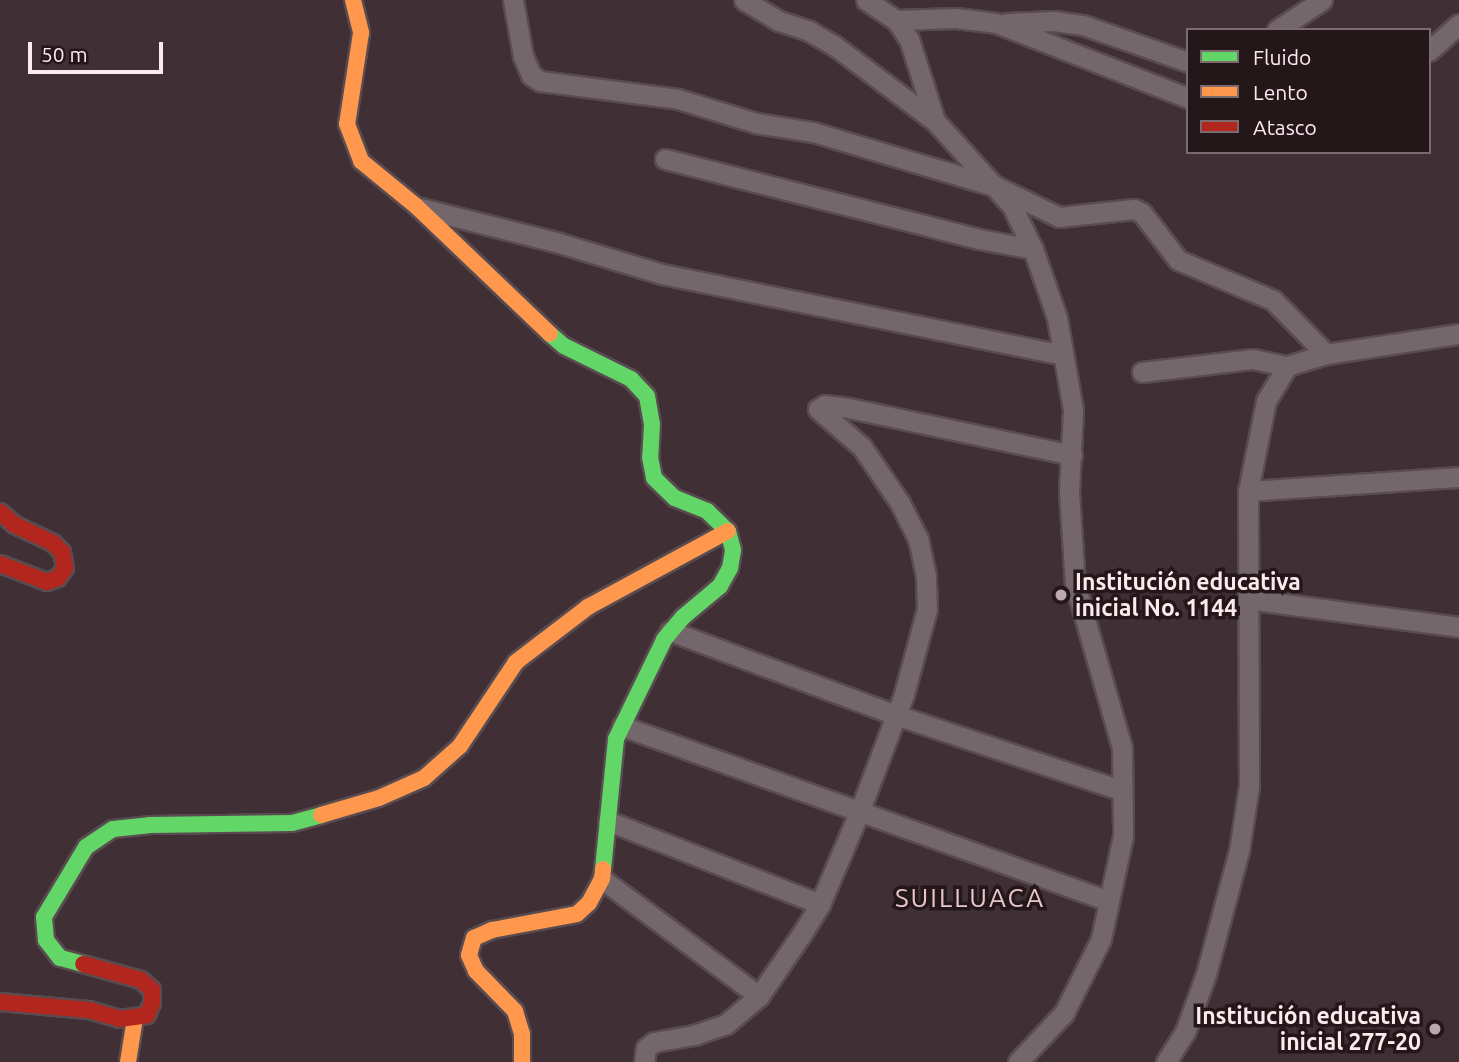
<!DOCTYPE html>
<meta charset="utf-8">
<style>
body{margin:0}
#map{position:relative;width:1459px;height:1062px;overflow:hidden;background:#403035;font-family:Ubuntu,sans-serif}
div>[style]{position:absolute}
.roads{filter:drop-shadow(2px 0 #594c50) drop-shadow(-2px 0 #594c50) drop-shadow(0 2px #594c50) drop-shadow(0 -2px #594c50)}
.street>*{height:19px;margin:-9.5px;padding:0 9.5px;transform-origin:9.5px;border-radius:9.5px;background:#74676b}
.fast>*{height:16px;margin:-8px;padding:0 8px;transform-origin:8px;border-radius:8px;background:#63d668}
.slow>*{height:16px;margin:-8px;padding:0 8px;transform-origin:8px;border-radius:8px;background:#ff974d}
.jam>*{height:16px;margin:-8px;padding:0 8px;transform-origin:8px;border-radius:8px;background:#b3261e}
.dots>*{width:19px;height:19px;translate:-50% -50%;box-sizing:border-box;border:4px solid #24171a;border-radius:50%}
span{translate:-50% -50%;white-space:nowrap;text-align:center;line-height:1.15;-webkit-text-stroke:7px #24171a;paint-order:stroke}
.poi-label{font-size:23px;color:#fdeaef;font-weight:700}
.left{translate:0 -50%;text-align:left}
.right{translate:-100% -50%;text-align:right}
.quarter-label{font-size:26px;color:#e9c5ce;letter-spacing:2px}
.legend{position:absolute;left:1186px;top:28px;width:245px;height:126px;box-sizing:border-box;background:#24171a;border:2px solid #7b6b6f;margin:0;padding:9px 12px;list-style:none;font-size:21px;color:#fdeaef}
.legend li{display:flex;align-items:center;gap:14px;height:35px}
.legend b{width:35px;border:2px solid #7b6b6f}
.scale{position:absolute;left:28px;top:42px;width:135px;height:32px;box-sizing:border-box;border:4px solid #fdeaef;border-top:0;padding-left:9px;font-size:21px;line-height:24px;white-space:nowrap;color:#fdeaef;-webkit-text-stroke:5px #24171a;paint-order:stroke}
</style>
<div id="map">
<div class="roads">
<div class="street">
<i style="left:513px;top:0;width:57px;rotate:79.9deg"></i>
<i style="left:523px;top:56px;width:21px;rotate:67deg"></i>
<i style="left:531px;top:75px;width:11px;rotate:34deg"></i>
<i style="left:540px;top:81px;width:139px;rotate:7.4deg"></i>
<i style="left:678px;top:99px;width:82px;rotate:17.1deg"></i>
<i style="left:756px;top:123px;width:58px;rotate:9deg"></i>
<i style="left:813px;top:132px;width:192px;rotate:16.6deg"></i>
<i style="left:997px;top:187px;width:69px;rotate:25.8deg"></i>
<i style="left:1059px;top:217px;width:75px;rotate:-6.1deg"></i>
<i style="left:1134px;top:209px;width:9px;rotate:27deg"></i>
<i style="left:1142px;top:213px;width:59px;rotate:52.5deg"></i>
<i style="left:1178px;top:260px;width:103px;rotate:22.8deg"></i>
<i style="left:1273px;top:300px;width:76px;rotate:45.5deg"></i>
<i style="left:744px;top:0;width:41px;rotate:31deg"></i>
<i style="left:779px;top:21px;width:32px;rotate:18deg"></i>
<i style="left:809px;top:31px;width:30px;rotate:30deg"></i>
<i style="left:835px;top:46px;width:125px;rotate:36.9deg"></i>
<i style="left:935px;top:121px;width:115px;rotate:47.8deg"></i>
<i style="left:1012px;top:206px;width:48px;rotate:64deg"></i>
<i style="left:1033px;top:249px;width:73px;rotate:70.8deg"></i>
<i style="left:1057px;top:318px;width:93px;rotate:80.1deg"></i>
<i style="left:1073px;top:410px;width:82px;rotate:92.8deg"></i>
<i style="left:1069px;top:492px;width:92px;rotate:86.3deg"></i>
<i style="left:1075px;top:584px;width:171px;rotate:74deg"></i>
<i style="left:1122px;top:748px;width:88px;rotate:89.3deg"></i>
<i style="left:1123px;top:836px;width:105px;rotate:102.1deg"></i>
<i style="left:1101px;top:939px;width:83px;rotate:116.6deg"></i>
<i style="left:1064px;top:1013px;width:67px;rotate:133.2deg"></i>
<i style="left:866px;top:0;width:36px;rotate:34deg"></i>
<i style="left:896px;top:20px;width:23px;rotate:56deg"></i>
<i style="left:909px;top:39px;width:86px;rotate:72.4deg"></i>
<i style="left:896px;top:20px;width:60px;rotate:-1.9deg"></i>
<i style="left:956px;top:18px;width:40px;rotate:7.1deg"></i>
<i style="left:996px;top:23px;width:206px;rotate:21.3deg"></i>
<i style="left:1007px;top:23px;width:47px;rotate:-2.4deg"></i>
<i style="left:1054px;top:21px;width:29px;rotate:8deg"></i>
<i style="left:1083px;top:25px;width:111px;rotate:19.4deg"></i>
<i style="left:1277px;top:30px;width:54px;rotate:-33.7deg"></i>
<i style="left:1429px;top:51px;width:40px;rotate:-42deg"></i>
<i style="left:665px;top:159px;width:324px;rotate:14.3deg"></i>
<i style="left:979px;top:239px;width:55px;rotate:10.5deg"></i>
<i style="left:420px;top:208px;width:143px;rotate:14.1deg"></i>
<i style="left:559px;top:243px;width:108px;rotate:16.8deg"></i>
<i style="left:662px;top:274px;width:409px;rotate:11.4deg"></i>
<i style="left:1142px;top:372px;width:112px;rotate:-6.7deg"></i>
<i style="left:1253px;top:359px;width:35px;rotate:12deg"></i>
<i style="left:1248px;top:491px;width:211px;rotate:-3.8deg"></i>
<i style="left:1247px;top:599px;width:214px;rotate:7.5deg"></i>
<i style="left:670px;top:631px;width:241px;rotate:20.4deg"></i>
<i style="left:896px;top:715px;width:239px;rotate:18.5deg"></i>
<i style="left:622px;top:726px;width:517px;rotate:19.77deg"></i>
<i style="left:608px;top:821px;width:228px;rotate:21.4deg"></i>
<i style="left:602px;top:879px;width:196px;rotate:36.7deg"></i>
<i style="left:644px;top:1062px;width:14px;rotate:-82deg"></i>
<i style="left:646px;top:1048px;width:10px;rotate:-37deg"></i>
<i style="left:654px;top:1042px;width:41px;rotate:-9.9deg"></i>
<i style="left:694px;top:1035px;width:34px;rotate:-19deg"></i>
<i style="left:726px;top:1024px;width:43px;rotate:-40.3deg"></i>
<i style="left:759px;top:996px;width:74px;rotate:-55.5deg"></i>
<i style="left:801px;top:935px;width:36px;rotate:-58deg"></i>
<i style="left:820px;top:904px;width:102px;rotate:-66.9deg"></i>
<i style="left:860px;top:810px;width:124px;rotate:-69.2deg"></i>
<i style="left:904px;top:694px;width:88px;rotate:-74.9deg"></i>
<i style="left:927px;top:609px;width:33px;rotate:-92deg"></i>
<i style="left:926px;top:576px;width:38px;rotate:-102deg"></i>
<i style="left:918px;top:539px;width:40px;rotate:-116.6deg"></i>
<i style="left:900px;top:503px;width:68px;rotate:-124.2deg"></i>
<i style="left:862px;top:447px;width:58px;rotate:-139.2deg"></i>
<i style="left:818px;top:409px;width:8px;rotate:-30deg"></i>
<i style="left:825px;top:405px;width:24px;rotate:7deg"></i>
<i style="left:849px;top:408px;width:228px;rotate:11.9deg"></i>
<i style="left:1166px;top:1062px;width:36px;rotate:-58deg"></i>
<i style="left:1185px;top:1032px;width:62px;rotate:-70.1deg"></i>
<i style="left:1206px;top:974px;width:127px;rotate:-75deg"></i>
<i style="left:1239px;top:851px;width:66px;rotate:-81.3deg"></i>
<i style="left:1249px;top:786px;width:295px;rotate:-90.2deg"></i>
<i style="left:1248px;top:491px;width:92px;rotate:-78.7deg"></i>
<i style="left:1266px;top:401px;width:41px;rotate:-59deg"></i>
<i style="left:1287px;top:366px;width:41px;rotate:-17.1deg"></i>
<i style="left:1326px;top:354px;width:134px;rotate:-8.6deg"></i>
</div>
<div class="fast">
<i style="left:550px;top:334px;width:18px;rotate:41deg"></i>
<i style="left:564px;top:346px;width:75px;rotate:26.2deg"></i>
<i style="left:631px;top:379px;width:23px;rotate:47deg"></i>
<i style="left:647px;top:396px;width:28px;rotate:80deg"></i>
<i style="left:652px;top:424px;width:33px;rotate:93deg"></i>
<i style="left:650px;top:457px;width:21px;rotate:79deg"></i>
<i style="left:654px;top:478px;width:29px;rotate:44deg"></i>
<i style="left:675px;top:498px;width:35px;rotate:22deg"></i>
<i style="left:707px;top:511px;width:29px;rotate:44deg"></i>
<i style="left:728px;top:531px;width:20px;rotate:75deg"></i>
<i style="left:733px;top:550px;width:18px;rotate:99deg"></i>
<i style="left:730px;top:568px;width:21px;rotate:119deg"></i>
<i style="left:720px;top:586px;width:48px;rotate:140deg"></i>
<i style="left:683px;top:617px;width:30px;rotate:130deg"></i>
<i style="left:664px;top:640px;width:110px;rotate:115.9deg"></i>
<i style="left:616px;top:739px;width:131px;rotate:95.7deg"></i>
<i style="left:83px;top:964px;width:24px;rotate:-165deg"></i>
<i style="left:60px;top:958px;width:23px;rotate:-128deg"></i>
<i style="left:46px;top:940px;width:23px;rotate:-95deg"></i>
<i style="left:44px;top:917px;width:82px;rotate:-59deg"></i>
<i style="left:86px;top:847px;width:32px;rotate:-34deg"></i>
<i style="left:113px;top:829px;width:36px;rotate:-6deg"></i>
<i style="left:149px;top:825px;width:143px;rotate:-0.8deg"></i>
<i style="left:292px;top:823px;width:30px;rotate:-15deg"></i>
</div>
<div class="slow">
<i style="left:353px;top:0;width:34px;rotate:76deg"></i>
<i style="left:361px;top:33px;width:92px;rotate:98.7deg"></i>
<i style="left:347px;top:124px;width:40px;rotate:69deg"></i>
<i style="left:361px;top:161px;width:71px;rotate:39.3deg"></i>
<i style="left:416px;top:206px;width:185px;rotate:43.7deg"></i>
<i style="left:321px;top:815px;width:60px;rotate:-16.3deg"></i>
<i style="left:379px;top:798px;width:49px;rotate:-24deg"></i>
<i style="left:424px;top:778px;width:48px;rotate:-41.6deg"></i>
<i style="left:460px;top:746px;width:101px;rotate:-56.3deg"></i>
<i style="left:516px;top:662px;width:91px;rotate:-37.4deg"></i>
<i style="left:588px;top:607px;width:159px;rotate:-28.5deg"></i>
<i style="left:128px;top:1062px;width:44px;rotate:-80.8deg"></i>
<i style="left:522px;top:1062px;width:28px;rotate:-90deg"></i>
<i style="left:522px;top:1034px;width:24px;rotate:-107deg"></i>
<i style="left:515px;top:1011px;width:56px;rotate:-134.3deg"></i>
<i style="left:476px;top:971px;width:17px;rotate:-114deg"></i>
<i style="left:469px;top:955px;width:18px;rotate:-74deg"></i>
<i style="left:474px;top:938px;width:20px;rotate:-24deg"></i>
<i style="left:492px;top:930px;width:86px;rotate:-10.7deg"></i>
<i style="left:577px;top:914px;width:16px;rotate:-43deg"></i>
<i style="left:589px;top:903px;width:27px;rotate:-62deg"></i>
<i style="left:602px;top:879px;width:10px;rotate:-84deg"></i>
</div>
<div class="jam">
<i style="left:0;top:512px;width:20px;rotate:41deg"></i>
<i style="left:15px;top:525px;width:42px;rotate:25.3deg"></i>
<i style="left:53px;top:543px;width:13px;rotate:45deg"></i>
<i style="left:62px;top:552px;width:16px;rotate:79deg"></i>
<i style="left:65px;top:568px;width:12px;rotate:125deg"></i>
<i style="left:58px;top:578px;width:12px;rotate:160deg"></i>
<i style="left:47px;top:582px;width:50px;rotate:-159deg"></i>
<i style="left:0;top:1002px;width:89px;rotate:5.1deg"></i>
<i style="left:89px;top:1010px;width:32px;rotate:16deg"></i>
<i style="left:120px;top:1019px;width:27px;rotate:-8deg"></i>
<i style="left:147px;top:1015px;width:13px;rotate:-67deg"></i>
<i style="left:152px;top:1003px;width:13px;rotate:-90deg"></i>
<i style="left:152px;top:990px;width:15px;rotate:-138deg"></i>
<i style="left:141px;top:980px;width:60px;rotate:-164.6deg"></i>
</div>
</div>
<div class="dots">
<i style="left:1061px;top:595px;background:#bba9ae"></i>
<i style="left:1435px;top:1029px;background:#bba9ae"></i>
</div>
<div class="poi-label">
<span class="left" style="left:1075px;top:595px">Institución educativa<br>inicial No. 1144</span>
<span class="right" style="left:1421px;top:1029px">Institución educativa<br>inicial 277-20</span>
</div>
<div class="quarter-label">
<span style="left:970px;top:898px">SUILLUACA</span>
</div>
<ul class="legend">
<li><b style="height:9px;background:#63d668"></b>Fluido</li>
<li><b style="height:9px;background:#ff974d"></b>Lento</li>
<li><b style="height:9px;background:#b3261e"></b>Atasco</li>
</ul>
<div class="scale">50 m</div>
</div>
